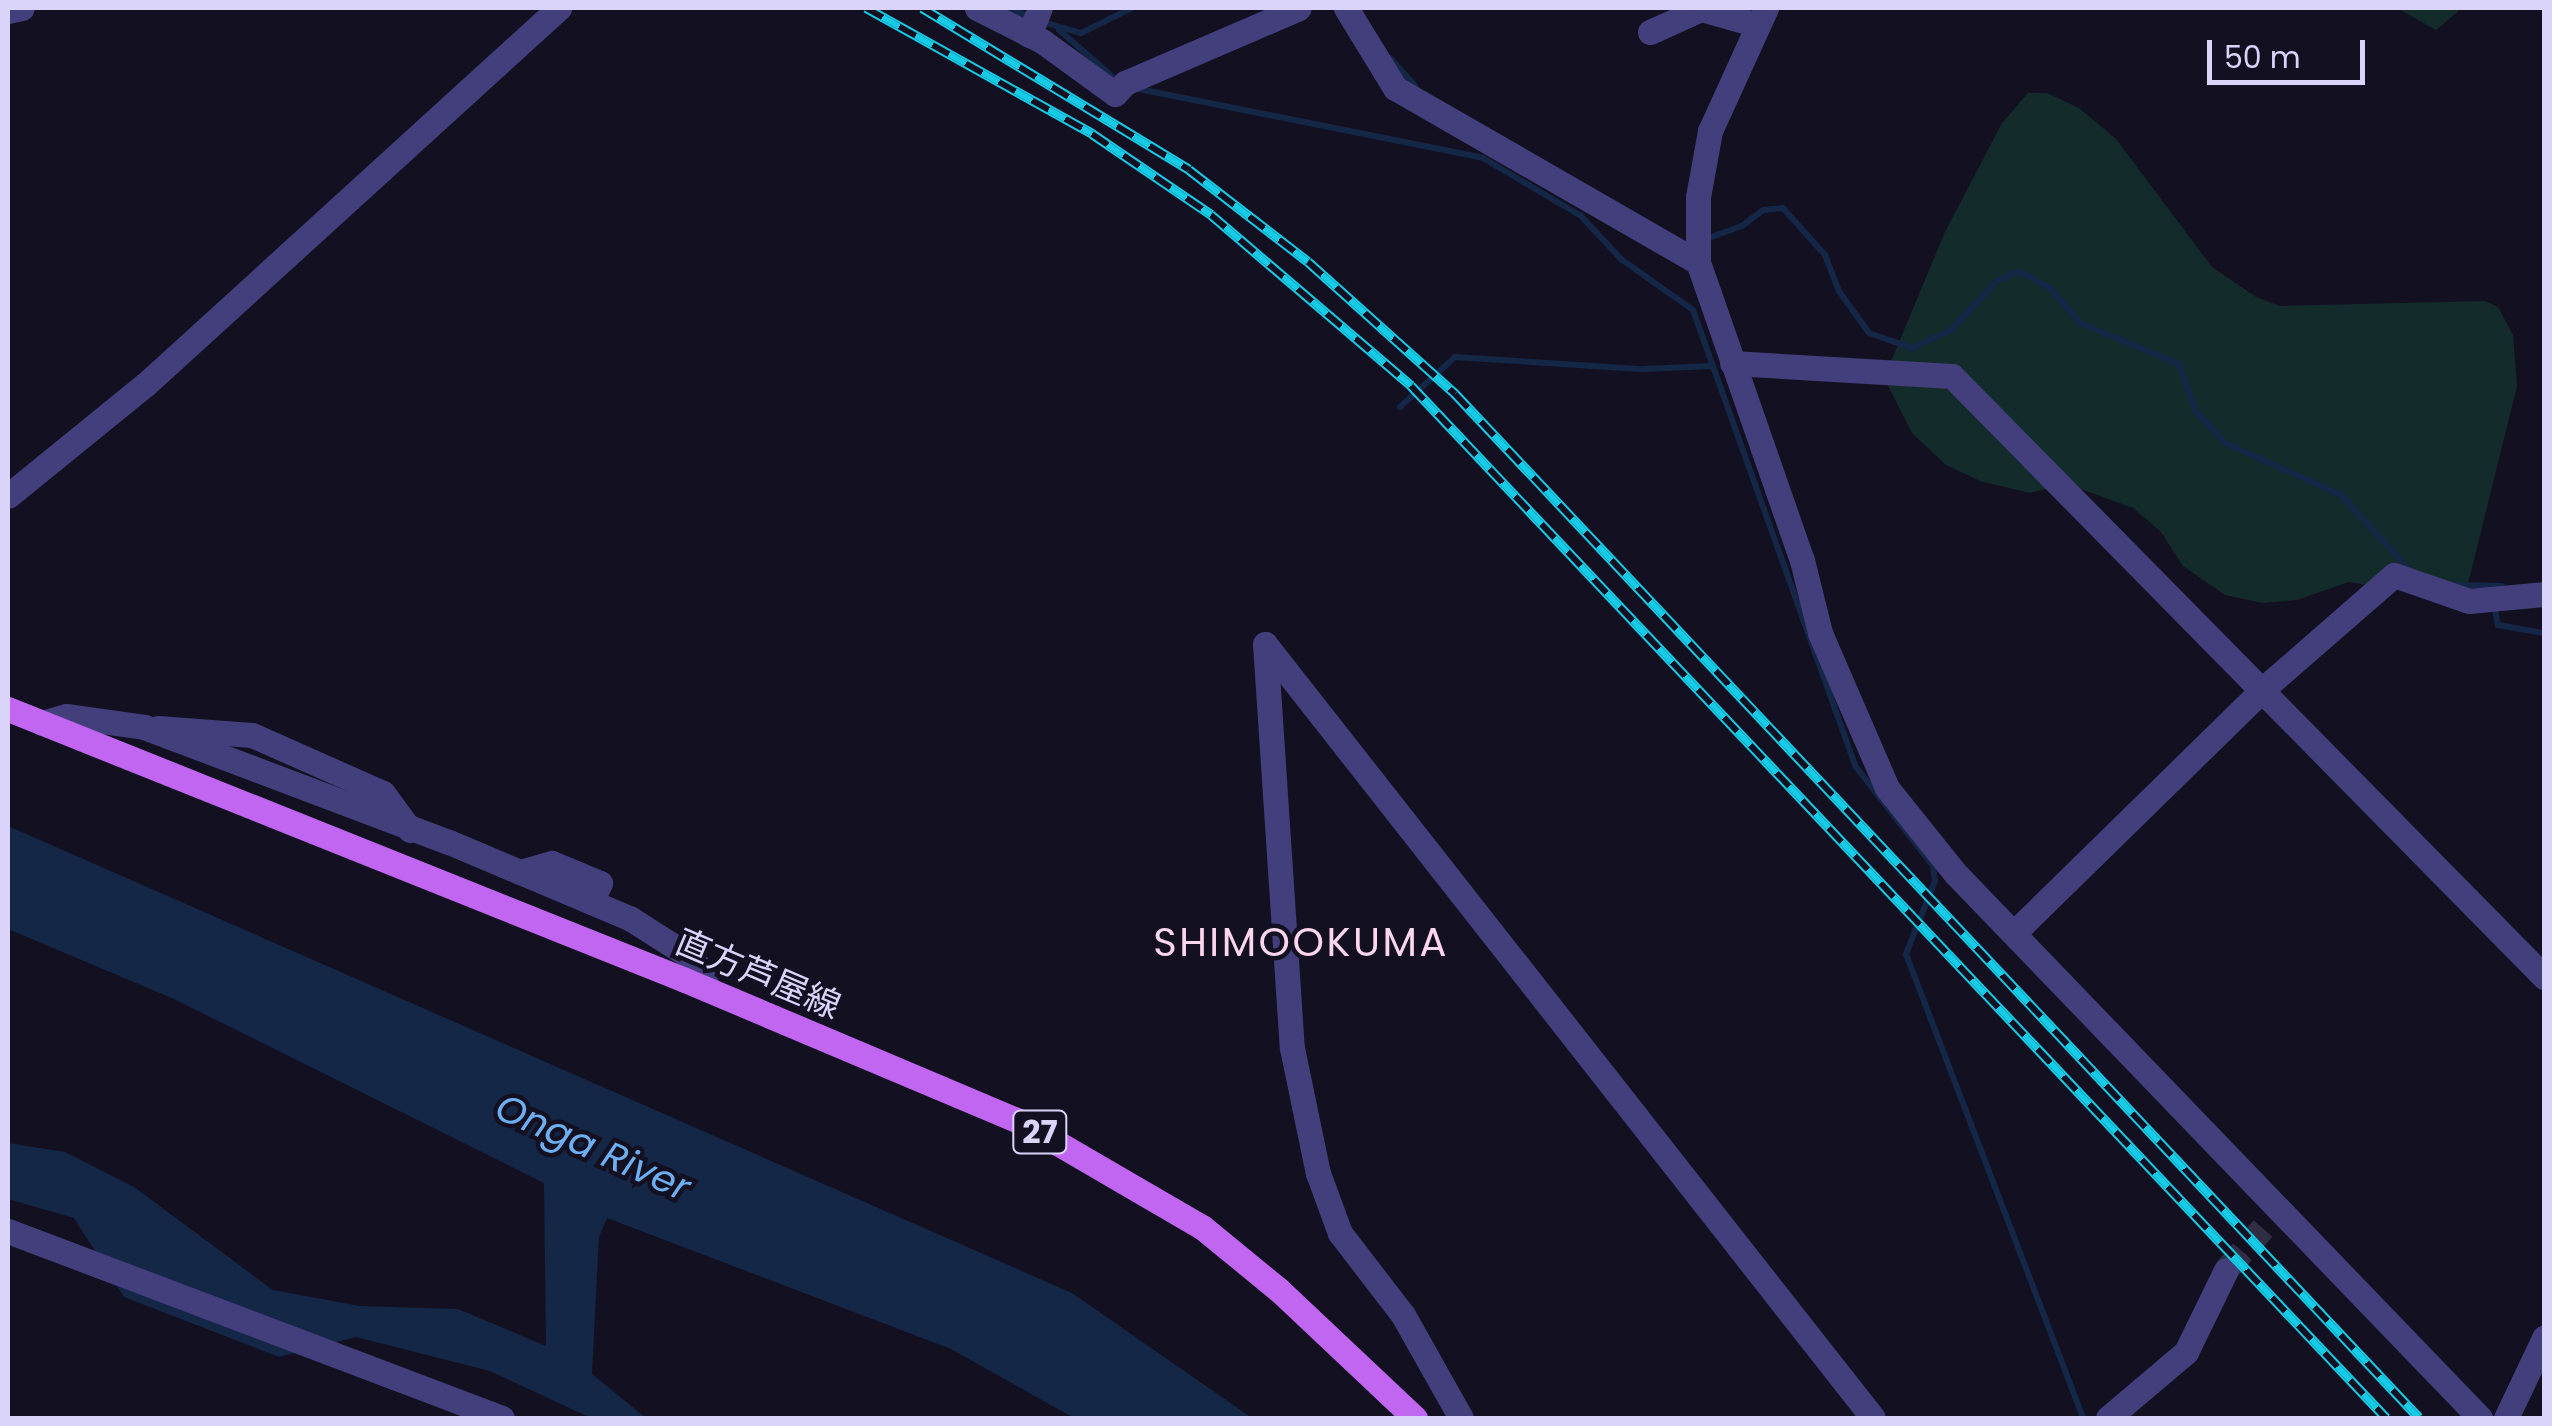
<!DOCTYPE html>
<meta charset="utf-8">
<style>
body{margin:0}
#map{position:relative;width:2552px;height:1426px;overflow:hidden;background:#131022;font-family:Poppins,"Noto Sans JP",sans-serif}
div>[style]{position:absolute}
.green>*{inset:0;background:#132b2b}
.water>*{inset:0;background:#142747}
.stream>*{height:6px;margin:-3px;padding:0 3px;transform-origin:3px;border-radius:3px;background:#142747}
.minor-tunnel>*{height:25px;margin-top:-12.5px;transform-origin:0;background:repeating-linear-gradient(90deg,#312d43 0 25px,transparent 0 37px)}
.minor>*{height:25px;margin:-12.5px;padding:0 12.5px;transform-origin:12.5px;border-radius:12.5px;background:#433f7c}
.major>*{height:25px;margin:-12.5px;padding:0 12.5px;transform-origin:12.5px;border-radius:12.5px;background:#c166f1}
.rail>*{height:10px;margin-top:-5px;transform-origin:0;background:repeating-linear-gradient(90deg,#131022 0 19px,#15cbe6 0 38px);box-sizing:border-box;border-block:2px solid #15cbe6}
span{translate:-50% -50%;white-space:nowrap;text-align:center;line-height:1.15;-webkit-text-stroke:9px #131022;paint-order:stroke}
.shield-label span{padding:2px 8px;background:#131022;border:2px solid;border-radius:8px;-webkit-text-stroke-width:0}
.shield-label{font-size:32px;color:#dad4fb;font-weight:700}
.street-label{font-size:35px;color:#dad4fb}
.water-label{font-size:38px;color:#6cb0f2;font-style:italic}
.quarter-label{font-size:40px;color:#fbd6ed;letter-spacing:2.5px}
.frame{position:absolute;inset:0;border:10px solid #dad4fb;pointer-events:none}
.scale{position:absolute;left:2207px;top:40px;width:158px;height:45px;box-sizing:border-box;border:5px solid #dad4fb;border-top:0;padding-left:12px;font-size:30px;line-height:35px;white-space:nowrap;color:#dad4fb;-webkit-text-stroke:8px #131022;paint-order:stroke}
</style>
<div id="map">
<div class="green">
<i style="clip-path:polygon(2397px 8px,2462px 8px,2436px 30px)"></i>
<i style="clip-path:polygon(2028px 93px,2047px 93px,2079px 108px,2116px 139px,2212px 267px,2256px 297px,2280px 306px,2485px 301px,2498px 307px,2513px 335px,2517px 386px,2469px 580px,2457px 600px,2349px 582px,2297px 600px,2263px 603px,2225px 595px,2183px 566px,2161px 532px,2133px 508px,2067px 484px,2030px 493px,1980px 481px,1946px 465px,1912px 433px,1884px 378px,1945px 232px,2002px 123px)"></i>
</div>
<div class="water">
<i style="clip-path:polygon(8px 826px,1072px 1293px,1252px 1418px,1074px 1418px,951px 1349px,607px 1218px,599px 1237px,592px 1374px,646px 1418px,591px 1418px,490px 1371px,356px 1337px,279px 1357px,124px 1297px,74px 1218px,8px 1199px,8px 1143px,65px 1152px,134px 1187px,273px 1290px,360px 1306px,458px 1309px,546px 1346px,544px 1183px,174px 999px,8px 929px)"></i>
</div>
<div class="stream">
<i style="left:1011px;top:8px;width:18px;rotate:27deg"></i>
<i style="left:1039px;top:21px;width:44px;rotate:15.9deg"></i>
<i style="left:1081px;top:33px;width:57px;rotate:-26.1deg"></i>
<i style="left:1059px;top:30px;width:73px;rotate:41.1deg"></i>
<i style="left:1390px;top:58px;width:38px;rotate:48deg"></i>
<i style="left:1134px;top:88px;width:356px;rotate:11.3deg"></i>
<i style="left:1483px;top:158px;width:114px;rotate:30.6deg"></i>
<i style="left:1581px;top:216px;width:59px;rotate:47.1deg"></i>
<i style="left:1621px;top:259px;width:88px;rotate:35.3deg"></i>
<i style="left:1693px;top:310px;width:485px;rotate:70.4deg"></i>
<i style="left:1856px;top:767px;width:125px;rotate:52.1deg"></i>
<i style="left:1933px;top:866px;width:15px;rotate:82deg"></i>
<i style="left:1935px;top:881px;width:79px;rotate:111.7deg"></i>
<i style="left:1906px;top:954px;width:497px;rotate:69.1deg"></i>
<i style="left:1706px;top:239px;width:38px;rotate:-20deg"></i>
<i style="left:1742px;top:226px;width:26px;rotate:-37deg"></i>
<i style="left:1763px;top:210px;width:20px;rotate:-6deg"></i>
<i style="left:1783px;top:208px;width:63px;rotate:48.2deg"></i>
<i style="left:1825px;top:255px;width:39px;rotate:69deg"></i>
<i style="left:1839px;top:291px;width:52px;rotate:54.5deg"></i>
<i style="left:1869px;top:333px;width:46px;rotate:19.2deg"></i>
<i style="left:1912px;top:348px;width:43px;rotate:-24.8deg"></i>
<i style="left:1951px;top:330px;width:67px;rotate:-46.8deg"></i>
<i style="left:1997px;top:281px;width:24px;rotate:-24deg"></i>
<i style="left:2019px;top:271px;width:37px;rotate:29deg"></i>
<i style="left:2051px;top:289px;width:45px;rotate:49.5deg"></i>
<i style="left:2080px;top:323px;width:107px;rotate:22.5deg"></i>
<i style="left:2179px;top:364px;width:49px;rotate:70.8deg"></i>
<i style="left:2195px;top:410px;width:45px;rotate:47.7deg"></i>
<i style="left:2225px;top:443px;width:127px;rotate:24.1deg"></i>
<i style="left:2341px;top:495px;width:102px;rotate:47.4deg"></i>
<i style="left:1400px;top:407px;width:74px;rotate:-42.3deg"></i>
<i style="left:1455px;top:357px;width:188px;rotate:3.7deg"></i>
<i style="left:1643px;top:369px;width:68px;rotate:-2.5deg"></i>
<i style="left:2454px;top:585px;width:48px;rotate:1.2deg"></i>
<i style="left:2494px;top:605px;width:20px;rotate:79deg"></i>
<i style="left:2498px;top:625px;width:47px;rotate:9.9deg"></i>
</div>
<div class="minor-tunnel">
<i style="left:2226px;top:1270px;width:56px;rotate:-48.6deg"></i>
</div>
<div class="minor">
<i style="left:977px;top:8px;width:73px;rotate:26.9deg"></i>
<i style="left:1042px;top:41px;width:90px;rotate:36deg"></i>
<i style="left:1115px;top:94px;width:15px;rotate:-48deg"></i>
<i style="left:1125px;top:83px;width:189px;rotate:-23.3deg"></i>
<i style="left:1346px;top:8px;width:94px;rotate:58.5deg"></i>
<i style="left:1395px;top:88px;width:349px;rotate:29.9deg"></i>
<i style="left:1766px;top:8px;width:135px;rotate:114.5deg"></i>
<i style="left:1710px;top:131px;width:67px;rotate:100.3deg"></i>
<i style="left:1698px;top:197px;width:65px;rotate:90deg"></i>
<i style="left:1698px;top:262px;width:316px;rotate:70.8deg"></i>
<i style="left:1802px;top:560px;width:75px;rotate:76.1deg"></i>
<i style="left:1820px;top:633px;width:169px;rotate:66.6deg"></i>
<i style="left:1887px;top:788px;width:109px;rotate:51.3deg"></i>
<i style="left:1955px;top:873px;width:757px;rotate:46.07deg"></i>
<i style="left:8px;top:11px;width:14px;rotate:-12deg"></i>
<i style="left:1650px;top:32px;width:56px;rotate:-24.3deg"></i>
<i style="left:1701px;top:9px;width:59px;rotate:15.7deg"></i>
<i style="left:1029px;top:35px;width:29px;rotate:-68deg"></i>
<i style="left:1732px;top:363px;width:220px;rotate:3.4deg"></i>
<i style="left:1952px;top:376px;width:844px;rotate:45.43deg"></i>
<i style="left:8px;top:496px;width:178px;rotate:-39.1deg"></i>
<i style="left:146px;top:384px;width:559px;rotate:-42.32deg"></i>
<i style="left:1265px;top:644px;width:984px;rotate:51.85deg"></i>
<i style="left:1265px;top:644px;width:405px;rotate:86.2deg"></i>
<i style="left:1292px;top:1048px;width:128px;rotate:78.3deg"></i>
<i style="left:1318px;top:1173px;width:64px;rotate:69.9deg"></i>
<i style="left:1340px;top:1233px;width:103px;rotate:52.5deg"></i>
<i style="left:1403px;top:1315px;width:118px;rotate:60.6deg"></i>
<i style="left:42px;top:723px;width:25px;rotate:-16deg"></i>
<i style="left:66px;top:716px;width:79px;rotate:8deg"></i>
<i style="left:144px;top:727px;width:326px;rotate:20.7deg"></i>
<i style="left:449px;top:842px;width:198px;rotate:22.9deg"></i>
<i style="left:631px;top:919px;width:75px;rotate:32.4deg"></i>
<i style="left:694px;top:959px;width:34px;rotate:64deg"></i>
<i style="left:158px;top:728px;width:94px;rotate:4.3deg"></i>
<i style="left:252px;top:735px;width:143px;rotate:23.9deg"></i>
<i style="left:383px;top:793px;width:46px;rotate:53.9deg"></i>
<i style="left:520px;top:872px;width:33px;rotate:-16deg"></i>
<i style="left:552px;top:863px;width:52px;rotate:22.6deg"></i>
<i style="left:600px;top:883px;width:21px;rotate:115deg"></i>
<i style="left:2014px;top:933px;width:347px;rotate:-44.4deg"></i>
<i style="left:2262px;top:690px;width:175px;rotate:-41.1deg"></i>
<i style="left:2394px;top:575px;width:79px;rotate:19.1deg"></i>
<i style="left:2469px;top:601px;width:75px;rotate:-5.3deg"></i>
<i style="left:8px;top:1231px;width:528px;rotate:20.73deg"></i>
<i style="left:2108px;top:1418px;width:102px;rotate:-40.2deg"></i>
<i style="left:2186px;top:1352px;width:91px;rotate:-64deg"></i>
<i style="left:2506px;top:1418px;width:89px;rotate:-64.6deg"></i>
</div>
<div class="major">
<i style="left:8px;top:709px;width:729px;rotate:21.82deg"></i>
<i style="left:685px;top:980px;width:367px;rotate:22.9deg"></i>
<i style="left:1023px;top:1123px;width:207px;rotate:30.2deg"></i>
<i style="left:1202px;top:1227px;width:99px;rotate:39.3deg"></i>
<i style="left:1279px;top:1290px;width:187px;rotate:43.3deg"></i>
</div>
<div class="rail">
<i style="left:866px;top:8px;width:259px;rotate:29.1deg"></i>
<i style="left:1092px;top:134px;width:144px;rotate:34.2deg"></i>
<i style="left:1211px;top:215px;width:263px;rotate:40.5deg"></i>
<i style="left:1411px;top:386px;width:1420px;rotate:46.63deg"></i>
<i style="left:922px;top:8px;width:312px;rotate:31.2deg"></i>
<i style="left:1189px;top:170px;width:150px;rotate:37.7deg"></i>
<i style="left:1308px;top:262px;width:198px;rotate:41.9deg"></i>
<i style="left:1455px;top:394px;width:1406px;rotate:46.73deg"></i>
</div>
<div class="shield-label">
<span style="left:1040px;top:1132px">27</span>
</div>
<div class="street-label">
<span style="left:758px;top:974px;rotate:23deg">直方芦屋線</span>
</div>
<div class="water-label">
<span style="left:593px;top:1147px;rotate:24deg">Onga River</span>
</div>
<div class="quarter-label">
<span style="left:1301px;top:942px">SHIMOOKUMA</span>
</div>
<div class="frame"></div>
<div class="scale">50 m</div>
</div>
